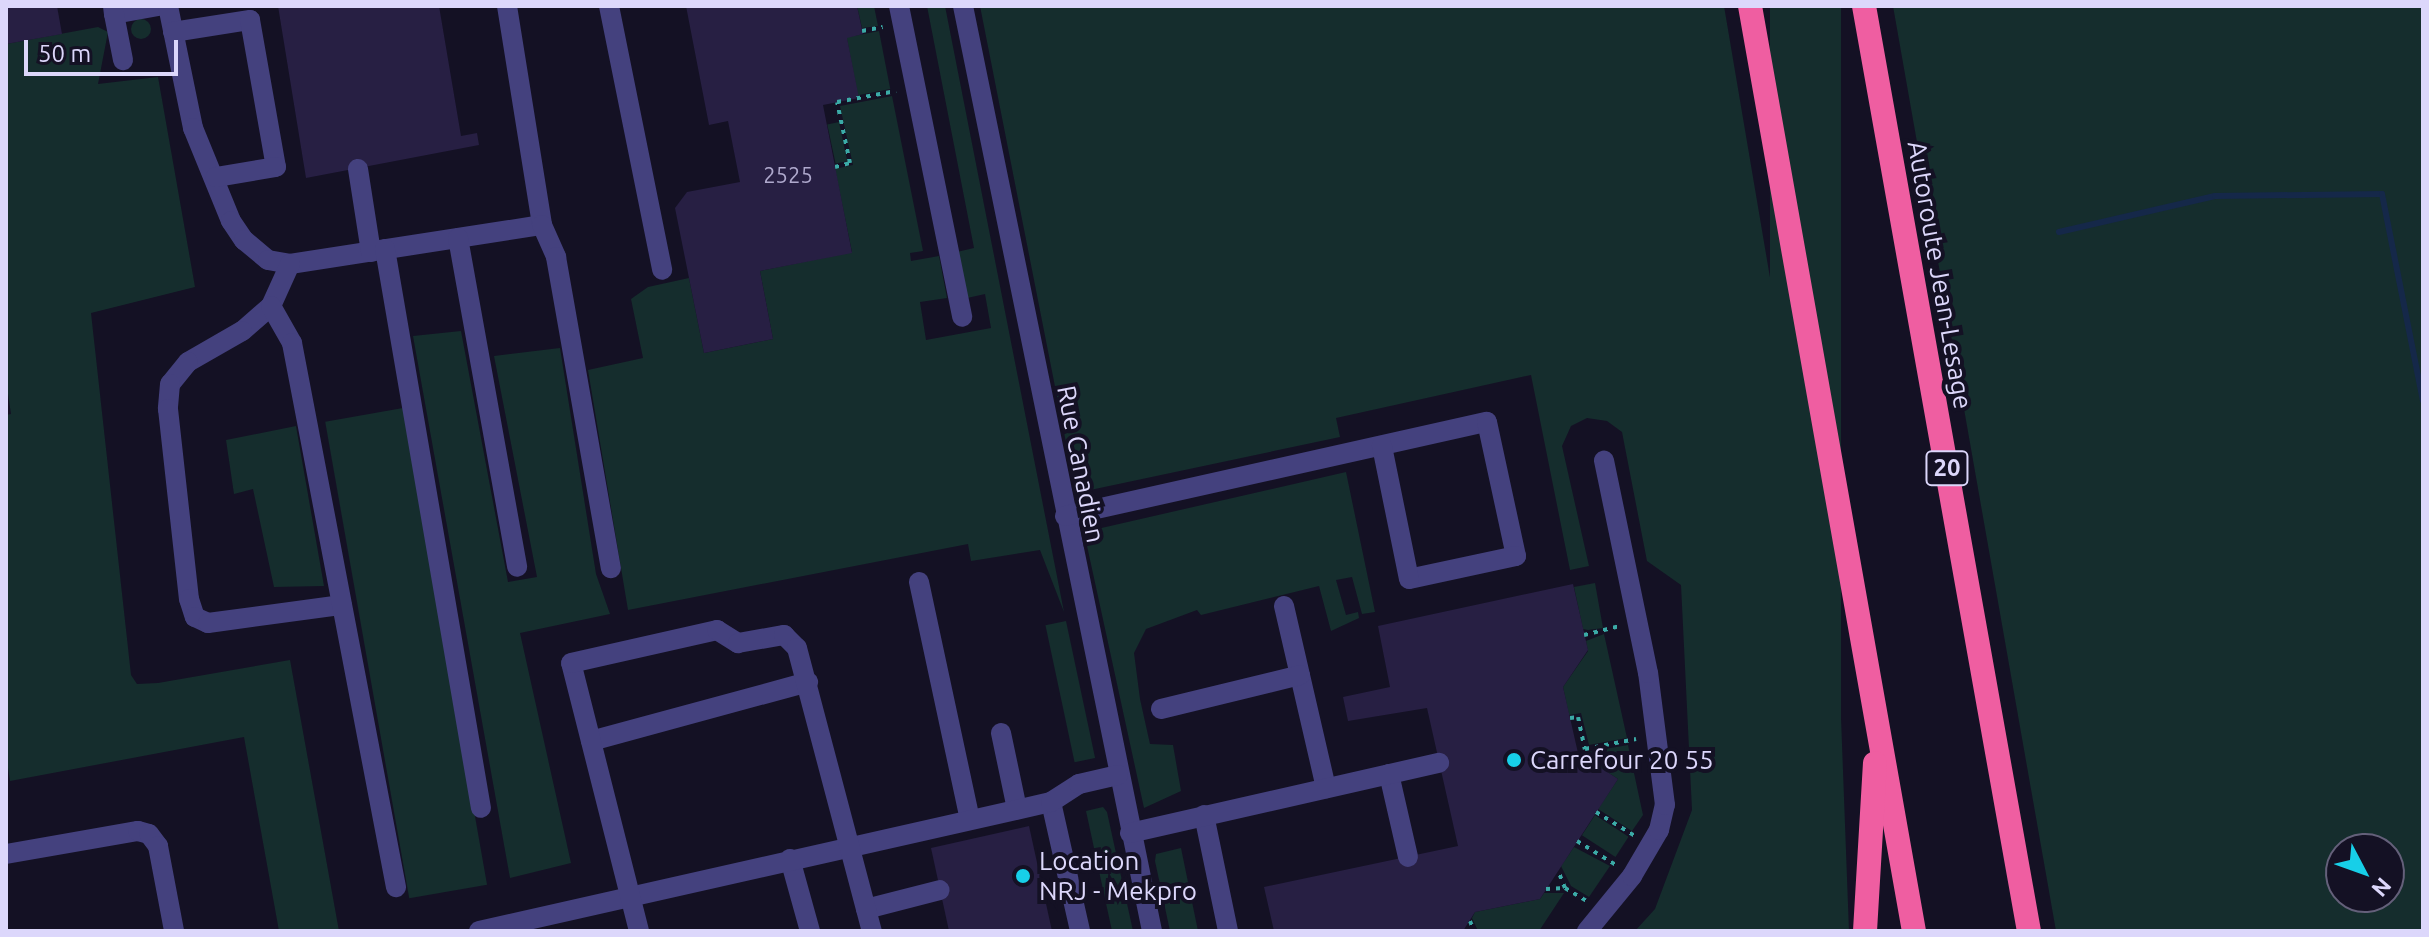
<!DOCTYPE html>
<style>
body{margin:0}
#map{position:relative;width:2429px;height:937px;overflow:hidden;background:#141124;font-family:Ubuntu,sans-serif}
div>[style]{position:absolute}
.green>*{inset:0;background:#152d2d;transform-origin:0 0}
.round{border-radius:50%}
.stream>*{height:6px;margin:-3px;padding:0 3px;transform-origin:3px;border-radius:3px;background:#152849}
.building>*{inset:0;background:#271f43}
.path>*{height:4px;margin-top:-2px;transform-origin:0;background:repeating-linear-gradient(90deg,#3baba7 0 4px,transparent 0 10px)}
.minor>*{height:20px;margin:-10px;padding:0 10px;transform-origin:10px;border-radius:10px;background:#44417e}
.highway>*{height:24px;margin:-12px;padding:0 12px;transform-origin:12px;border-radius:12px;background:#ef5ea1}
.dots>*{width:22px;height:22px;translate:-50% -50%;box-sizing:border-box;border:4px solid #141124;border-radius:50%}
span{translate:-50% -50%;white-space:nowrap;text-align:center;line-height:1.15;-webkit-text-stroke:8px #141124;paint-order:stroke}
.number-label{font-size:22px;color:#afa9cd}
.number-label span{-webkit-text-stroke-width:0}
.shield-label span{padding:2px 6px;background:#141124;border:2px solid;border-radius:6px;-webkit-text-stroke-width:0}
.shield-label{font-size:24px;color:#dcd7fb;font-weight:700}
.street-label{font-size:26px;color:#dcd7fb}
.poi-label{font-size:26px;color:#dcd7fb}
.left{translate:0 -50%;text-align:left}
.frame{position:absolute;inset:0;border:8px solid #dcd7fb;pointer-events:none}
.north{position:absolute;left:2325px;top:833px;width:80px;height:80px;box-sizing:border-box;background:#141124;border:2px solid #64607a;border-radius:50%;rotate:131deg;font-size:22px;font-weight:700;line-height:32px;text-align:center;color:#dcd7fb}
.north::after{content:'';display:block;margin:auto;width:28px;height:36px;background:#17cfe8;clip-path:polygon(50% 0,100% 100%,50% 72%,0 100%)}
.scale{position:absolute;left:24px;top:40px;width:154px;height:36px;box-sizing:border-box;border:4px solid #dcd7fb;border-top:0;padding-left:10px;font-size:24px;line-height:28px;white-space:nowrap;color:#dcd7fb;-webkit-text-stroke:6px #141124;paint-order:stroke}
</style>
<div id="map">
<div class="green">
<i style="clip-path:polygon(857px 6px,874px 6px,878px 26px,862px 28px)"></i>
<i style="clip-path:polygon(927px 6px,945px 6px,1064px 612px,1040px 550px,971px 561px,968px 544px,628px 610px,588px 370px,643px 358px,631px 299px,648px 287px,689px 278px,704px 353px,773px 339px,760px 271px,852px 252px,835px 169px,853px 165px,840px 106px,892px 96px,923px 251px,910px 253px,911px 261px,939px 256px,947px 298px,920px 302px,926px 340px,991px 328px,985px 294px,967px 298px,957px 252px,974px 248px)"></i>
<i style="clip-path:polygon(980px 6px,1724px 6px,1840px 691px,1849px 931px,1635px 931px,1655px 909px,1692px 810px,1681px 585px,1647px 561px,1622px 432px,1607px 421px,1587px 418px,1571px 426px,1562px 446px,1589px 566px,1570px 570px,1531px 375px,1336px 418px,1340px 437px,1076px 493px)"></i>
<i style="left:1770px;top:6px;width:71px;height:939px"></i>
<i style="clip-path:polygon(evenodd,1893px 6px,2423px 6px,2423px 931px,2056px 931px,1893px 6px,2341px 849px,2389px 849px,2389px 897px,2341px 897px,2341px 849px)"></i>
<i class="round" style="left:131px;top:19px;width:20px;height:20px"></i>
<i style="clip-path:polygon(98px 27px,108px 32px,98px 84px,158px 77px,195px 287px,91px 313px,131px 675px,137px 684px,158px 683px,290px 660px,339px 931px,279px 931px,244px 737px,10px 781px,6px 755px,6px 415px,11px 414px,6px 380px,6px 44px)"></i>
<i style="left:879px;top:31px;width:59px;height:33px;rotate:79deg"></i>
<i style="left:839px;top:122px;width:40px;height:12px;rotate:78deg"></i>
<i style="clip-path:polygon(461px 331px,508px 582px,537px 577px,494px 356px,560px 348px,596px 574px,610px 614px,520px 633px,571px 863px,510px 878px,413px 336px)"></i>
<i style="left:403px;top:408px;width:484px;height:79px;rotate:80deg"></i>
<i style="clip-path:polygon(296px 426px,324px 586px,274px 587px,253px 489px,234px 494px,226px 440px)"></i>
<i style="clip-path:polygon(1346px 472px,1375px 612px,1362px 614px,1352px 577px,1336px 580px,1346px 615px,1358px 612px,1359px 618px,1331px 631px,1319px 586px,1201px 615px,1197px 610px,1146px 629px,1134px 653px,1140px 699px,1150px 744px,1173px 745px,1181px 791px,1144px 808px,1084px 532px)"></i>
<i style="clip-path:polygon(1595px 583px,1603px 628px,1588px 630px,1583px 629px,1574px 587px)"></i>
<i style="left:1066px;top:621px;width:140px;height:21px;rotate:78deg"></i>
<i style="clip-path:polygon(1604px 634px,1627px 738px,1589px 745px,1581px 713px,1569px 715px,1563px 687px,1588px 651px,1586px 641px)"></i>
<i style="clip-path:polygon(1628px 745px,1643px 815px,1632px 831px,1598px 809px,1618px 779px,1584px 757px,1588px 752px)"></i>
<i style="clip-path:polygon(1103px 807px,1107px 812px,1133px 931px,1112px 931px,1086px 811px)"></i>
<i style="left:1595px;top:815px;width:40px;height:24px;rotate:33deg"></i>
<i style="clip-path:polygon(1574px 847px,1610px 866px,1589px 897px,1571px 886px,1561px 866px)"></i>
<i style="clip-path:polygon(1181px 848px,1198px 931px,1170px 931px,1155px 861px,1156px 854px)"></i>
<i style="clip-path:polygon(1544px 893px,1564px 893px,1539px 931px,1478px 931px,1472px 918px,1475px 912px,1540px 899px)"></i>
</div>
<div class="stream">
<i style="left:2059px;top:232px;width:160px;rotate:-13deg"></i>
<i style="left:2215px;top:196px;width:167px;rotate:-0.7deg"></i>
<i style="left:2382px;top:194px;width:211px;rotate:78.8deg"></i>
</div>
<div class="building">
<i style="clip-path:polygon(6px 6px,57px 6px,62px 34px,6px 44px)"></i>
<i style="clip-path:polygon(278px 6px,439px 6px,461px 136px,477px 133px,479px 145px,306px 178px)"></i>
<i style="clip-path:polygon(686px 6px,857px 6px,863px 34px,847px 38px,859px 98px,823px 105px,852px 253px,760px 271px,773px 339px,704px 353px,675px 208px,687px 192px,740px 182px,728px 121px,709px 125px)"></i>
<i style="clip-path:polygon(1573px 584px,1588px 650px,1563px 687px,1578px 753px,1618px 779px,1540px 899px,1475px 912px,1463px 931px,1274px 931px,1264px 887px,1458px 846px,1427px 708px,1348px 721px,1343px 697px,1390px 687px,1378px 626px)"></i>
<i style="clip-path:polygon(1029px 826px,1052px 931px,949px 931px,931px 848px)"></i>
</div>
<div class="path">
<i style="left:862px;top:31px;width:21px;rotate:-11deg"></i>
<i style="left:835px;top:167px;width:16px;rotate:-15deg"></i>
<i style="left:850px;top:163px;width:62px;rotate:-102deg"></i>
<i style="left:837px;top:102px;width:60px;rotate:-10.6deg"></i>
<i style="left:1584px;top:635px;width:38px;rotate:-14deg"></i>
<i style="left:1570px;top:718px;width:8px;rotate:-7deg"></i>
<i style="left:1578px;top:717px;width:33px;rotate:78deg"></i>
<i style="left:1585px;top:749px;width:52px;rotate:-11.1deg"></i>
<i style="left:1596px;top:812px;width:46px;rotate:31.6deg"></i>
<i style="left:1577px;top:841px;width:46px;rotate:31.6deg"></i>
<i style="left:1565px;top:888px;width:26px;rotate:31deg"></i>
<i style="left:1546px;top:889px;width:19px;rotate:-3deg"></i>
<i style="left:1565px;top:888px;width:18px;rotate:-112deg"></i>
<i style="left:1470px;top:921px;width:11px;rotate:68deg"></i>
</div>
<div class="minor">
<i style="left:113px;top:6px;width:8px;rotate:83deg"></i>
<i style="left:114px;top:14px;width:45px;rotate:-10.3deg"></i>
<i style="left:168px;top:6px;width:125px;rotate:78.4deg"></i>
<i style="left:193px;top:128px;width:100px;rotate:67.8deg"></i>
<i style="left:231px;top:221px;width:23px;rotate:56deg"></i>
<i style="left:244px;top:240px;width:31px;rotate:40deg"></i>
<i style="left:268px;top:260px;width:22px;rotate:10deg"></i>
<i style="left:290px;top:264px;width:255px;rotate:-8.8deg"></i>
<i style="left:507px;top:6px;width:222px;rotate:80.9deg"></i>
<i style="left:542px;top:225px;width:35px;rotate:66deg"></i>
<i style="left:556px;top:257px;width:316px;rotate:80deg"></i>
<i style="left:609px;top:6px;width:269px;rotate:78.6deg"></i>
<i style="left:899px;top:6px;width:317px;rotate:78.5deg"></i>
<i style="left:963px;top:6px;width:944px;rotate:78.45deg"></i>
<i style="left:114px;top:14px;width:47px;rotate:78.9deg"></i>
<i style="left:173px;top:32px;width:78px;rotate:-8.9deg"></i>
<i style="left:250px;top:20px;width:149px;rotate:80deg"></i>
<i style="left:276px;top:167px;width:61px;rotate:170.5deg"></i>
<i style="left:358px;top:169px;width:84px;rotate:81.1deg"></i>
<i style="left:458px;top:238px;width:334px;rotate:79.8deg"></i>
<i style="left:385px;top:249px;width:567px;rotate:80.26deg"></i>
<i style="left:290px;top:264px;width:46px;rotate:114.3deg"></i>
<i style="left:271px;top:306px;width:38px;rotate:139deg"></i>
<i style="left:242px;top:331px;width:62px;rotate:150.1deg"></i>
<i style="left:188px;top:362px;width:28px;rotate:129deg"></i>
<i style="left:170px;top:384px;width:25px;rotate:95deg"></i>
<i style="left:168px;top:409px;width:191px;rotate:83.7deg"></i>
<i style="left:189px;top:599px;width:19px;rotate:72deg"></i>
<i style="left:195px;top:617px;width:14px;rotate:25deg"></i>
<i style="left:208px;top:623px;width:135px;rotate:-7.7deg"></i>
<i style="left:271px;top:306px;width:43px;rotate:60.4deg"></i>
<i style="left:292px;top:343px;width:554px;rotate:79.18deg"></i>
<i style="left:1065px;top:516px;width:432px;rotate:-12.6deg"></i>
<i style="left:1487px;top:422px;width:137px;rotate:77.8deg"></i>
<i style="left:1516px;top:556px;width:109px;rotate:167.9deg"></i>
<i style="left:1409px;top:579px;width:136px;rotate:-101.5deg"></i>
<i style="left:919px;top:582px;width:242px;rotate:77.9deg"></i>
<i style="left:1284px;top:606px;width:187px;rotate:77deg"></i>
<i style="left:1161px;top:709px;width:143px;rotate:-13.7deg"></i>
<i style="left:1001px;top:733px;width:78px;rotate:78.1deg"></i>
<i style="left:591px;top:741px;width:225px;rotate:-15.2deg"></i>
<i style="left:1389px;top:774px;width:85px;rotate:77.1deg"></i>
<i style="left:1051px;top:802px;width:132px;rotate:77.3deg"></i>
<i style="left:1204px;top:815px;width:118px;rotate:78.3deg"></i>
<i style="left:1130px;top:833px;width:317px;rotate:-12.8deg"></i>
<i style="left:6px;top:854px;width:134px;rotate:-9.9deg"></i>
<i style="left:138px;top:831px;width:11px;rotate:15deg"></i>
<i style="left:149px;top:834px;width:15px;rotate:53deg"></i>
<i style="left:158px;top:846px;width:86px;rotate:79.3deg"></i>
<i style="left:790px;top:859px;width:75px;rotate:74.5deg"></i>
<i style="left:866px;top:909px;width:76px;rotate:-14.4deg"></i>
<i style="left:479px;top:931px;width:586px;rotate:-12.71deg"></i>
<i style="left:1051px;top:802px;width:33px;rotate:-33deg"></i>
<i style="left:1079px;top:784px;width:40px;rotate:-13deg"></i>
<i style="left:639px;top:931px;width:276px;rotate:-104.2deg"></i>
<i style="left:571px;top:663px;width:150px;rotate:-12.7deg"></i>
<i style="left:717px;top:630px;width:25px;rotate:32deg"></i>
<i style="left:738px;top:643px;width:47px;rotate:-9.9deg"></i>
<i style="left:784px;top:635px;width:18px;rotate:45deg"></i>
<i style="left:797px;top:648px;width:293px;rotate:75.2deg"></i>
<i style="left:1587px;top:931px;width:71px;rotate:-50.7deg"></i>
<i style="left:1632px;top:876px;width:53px;rotate:-59.6deg"></i>
<i style="left:1659px;top:830px;width:26px;rotate:-77deg"></i>
<i style="left:1665px;top:805px;width:133px;rotate:-97.3deg"></i>
<i style="left:1648px;top:673px;width:217px;rotate:-101.7deg"></i>
</div>
<div class="highway">
<i style="left:1750px;top:6px;width:939px;rotate:79.95deg"></i>
<i style="left:1864px;top:6px;width:940px;rotate:79.89deg"></i>
<i style="left:1865px;top:931px;width:168px;rotate:-86.6deg"></i>
</div>
<div class="dots">
<i style="left:1514px;top:760px;background:#17cfe8"></i>
<i style="left:1023px;top:876px;background:#17cfe8"></i>
</div>
<div class="number-label">
<span style="left:788px;top:175px">2525</span>
</div>
<div class="shield-label">
<span style="left:1947px;top:468px">20</span>
</div>
<div class="street-label">
<span style="left:1940px;top:275px;rotate:80deg">Autoroute Jean-Lesage</span>
<span style="left:1081px;top:464px;rotate:79deg">Rue Canadien</span>
</div>
<div class="poi-label">
<span class="left" style="left:1530px;top:760px">Carrefour 20 55</span>
<span class="left" style="left:1039px;top:876px">Location<br>NRJ - Mekpro</span>
</div>
<div class="frame"></div>
<div class="north">N</div>
<div class="scale">50 m</div>
</div>
